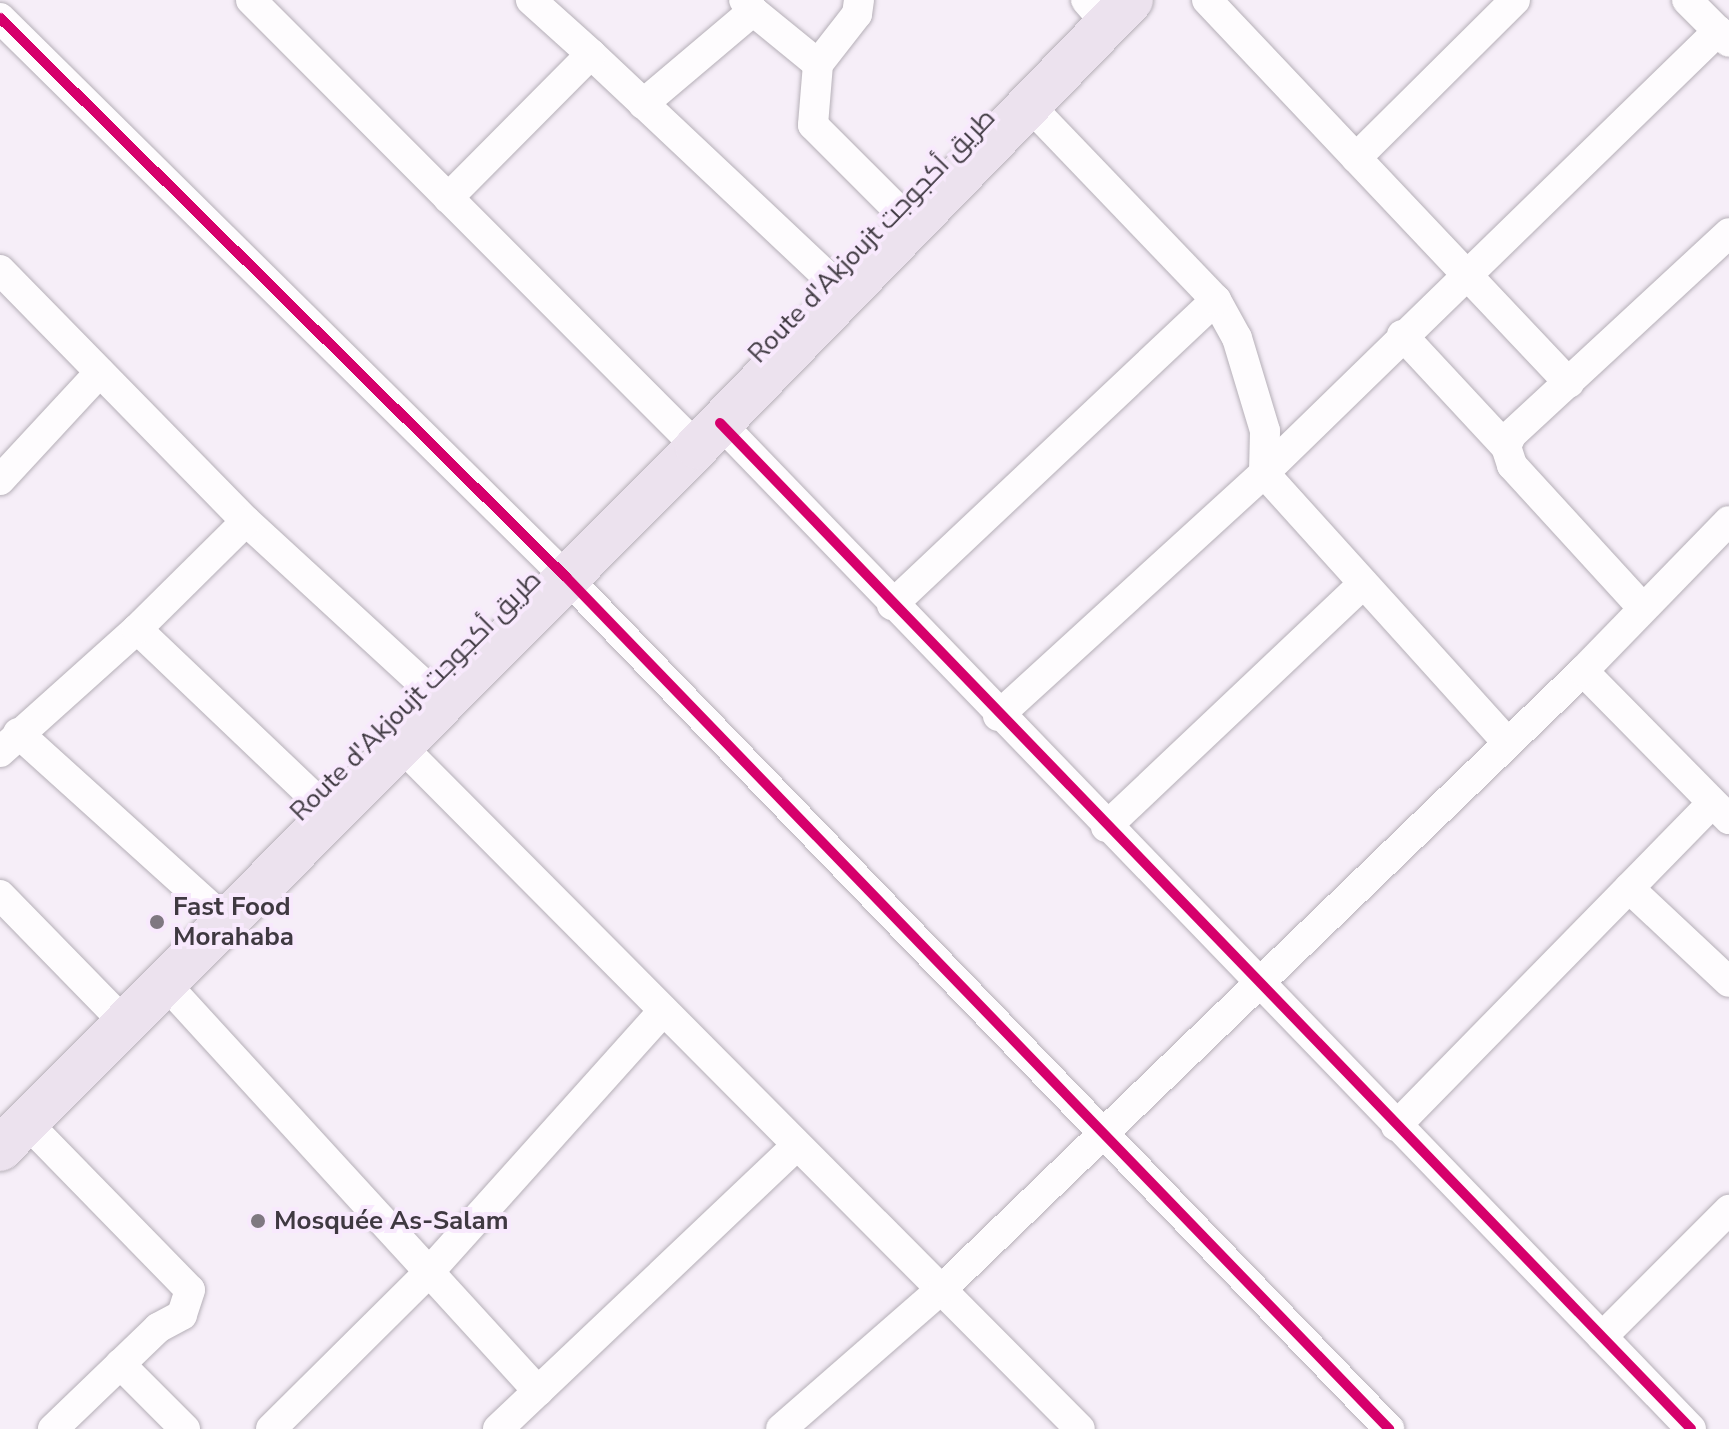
<!DOCTYPE html>
<html>
<head>
<meta charset="utf-8">
<style>
  body { margin:0 }
  #map { position:relative; width:1729px; height:1429px; overflow:hidden; background:#f6eef8; font-family:"Nunito Sans",Cairo,sans-serif }
  div>[style] { position:absolute }
  .roads { filter:drop-shadow(0 0 2px #b5afb7) drop-shadow(0 0 2px #b5afb7) }
  .minor>* { height:30px; margin:-15px; padding:0 15px; transform-origin:15px; border-radius:15px; background:#fefcfe }
  .trunk>* { height:44px; margin:-22px; padding:0 22px; transform-origin:22px; border-radius:22px; background:#ece2ee }
  .cycleway>* { height:10px; margin:-5px; padding:0 5px; transform-origin:5px; border-radius:5px; background:#d6006c }
  .dots>* { width:22px; height:22px; translate:-50% -50%; box-sizing:border-box; border:4px solid #f8e9fd; border-radius:50% }
  span { translate:-50% -50%; white-space:nowrap; text-align:center; line-height:1.15; -webkit-text-stroke:8px #f8e9fd; paint-order:stroke }
  .street-label { font-size:26px; color:#3f3941 }
  .poi-label { font-size:26px; color:#3f3941; font-weight:700 }
  .left { translate:0 -50%; text-align:left }
</style>
</head>
<body>
<div id="map">
  <div class="roads">
    <div class="minor">
      <div style="left:251px;top:0;width:631px;rotate:45.06deg"></div>
      <div style="left:859px;top:0;width:14px;rotate:98deg"></div>
      <div style="left:857px;top:14px;width:63px;rotate:128deg"></div>
      <div style="left:818px;top:64px;width:61px;rotate:94.7deg"></div>
      <div style="left:813px;top:125px;width:143px;rotate:45deg"></div>
      <div style="left:1086px;top:0;width:32px;rotate:49deg"></div>
      <div style="left:1207px;top:0;width:527px;rotate:46.61deg"></div>
      <div style="left:1687px;top:0;width:59px;rotate:45deg"></div>
      <div style="left:753px;top:11px;width:84px;rotate:39.2deg"></div>
      <div style="left:0;top:18px;width:796px;rotate:44.64deg"></div>
      <div style="left:566px;top:577px;width:1185px;rotate:45.99deg"></div>
      <div style="left:591px;top:54px;width:350px;rotate:43.3deg"></div>
      <div style="left:643px;top:104px;width:144px;rotate:-40.2deg"></div>
      <div style="left:753px;top:11px;width:14px;rotate:-129deg"></div>
      <div style="left:1356px;top:158px;width:224px;rotate:-44.8deg"></div>
      <div style="left:448px;top:198px;width:203px;rotate:-45.2deg"></div>
      <div style="left:591px;top:54px;width:81px;rotate:-138deg"></div>
      <div style="left:0;top:270px;width:351px;rotate:45.6deg"></div>
      <div style="left:246px;top:521px;width:265px;rotate:42.6deg"></div>
      <div style="left:1216px;top:300px;width:43px;rotate:61.1deg"></div>
      <div style="left:1237px;top:338px;width:97px;rotate:73.2deg"></div>
      <div style="left:1265px;top:431px;width:42px;rotate:91.4deg"></div>
      <div style="left:1264px;top:473px;width:363px;rotate:47.9deg"></div>
      <div style="left:1402px;top:335px;width:153px;rotate:47.1deg"></div>
      <div style="left:720px;top:423px;width:1398px;rotate:46.01deg"></div>
      <div style="left:0;top:480px;width:147px;rotate:-47.2deg"></div>
      <div style="left:892px;top:605px;width:445px;rotate:-43.3deg"></div>
      <div style="left:1216px;top:300px;width:269px;rotate:-133.8deg"></div>
      <div style="left:1641px;top:606px;width:191px;rotate:-132.5deg"></div>
      <div style="left:1512px;top:465px;width:19px;rotate:-108deg"></div>
      <div style="left:1506px;top:447px;width:13px;rotate:-67deg"></div>
      <div style="left:1511px;top:435px;width:297px;rotate:-42.8deg"></div>
      <div style="left:137px;top:629px;width:267px;rotate:43.6deg"></div>
      <div style="left:1583px;top:671px;width:208px;rotate:45.4deg"></div>
      <div style="left:998px;top:716px;width:360px;rotate:-42.4deg"></div>
      <div style="left:1264px;top:473px;width:634px;rotate:-44.23deg"></div>
      <div style="left:18px;top:733px;width:278px;rotate:42.1deg"></div>
      <div style="left:398px;top:743px;width:967px;rotate:45.17deg"></div>
      <div style="left:0;top:752px;width:184px;rotate:-41.9deg"></div>
      <div style="left:137px;top:629px;width:153px;rotate:-44.7deg"></div>
      <div style="left:1106px;top:827px;width:354px;rotate:-43.4deg"></div>
      <div style="left:1629px;top:888px;width:137px;rotate:43.2deg"></div>
      <div style="left:0;top:895px;width:176px;rotate:45.7deg"></div>
      <div style="left:163px;top:981px;width:556px;rotate:47.55deg"></div>
      <div style="left:27px;top:1123px;width:233px;rotate:45.7deg"></div>
      <div style="left:190px;top:1290px;width:26px;rotate:108deg"></div>
      <div style="left:182px;top:1315px;width:27px;rotate:152deg"></div>
      <div style="left:158px;top:1328px;width:146px;rotate:136.1deg"></div>
      <div style="left:1396px;top:1126px;width:452px;rotate:-45.6deg"></div>
      <div style="left:1602px;top:1337px;width:180px;rotate:-45deg"></div>
      <div style="left:120px;top:1364px;width:92px;rotate:45deg"></div>
      <div style="left:271px;top:1429px;width:223px;rotate:-44.8deg"></div>
      <div style="left:429px;top:1272px;width:351px;rotate:-48.1deg"></div>
      <div style="left:498px;top:1429px;width:411px;rotate:-43.5deg"></div>
      <div style="left:781px;top:1429px;width:216px;rotate:-41.1deg"></div>
      <div style="left:944px;top:1287px;width:888px;rotate:-43.95deg"></div>
      <div style="left:1583px;top:671px;width:209px;rotate:-45.8deg"></div>
    </div>
    <div class="trunk">
      <div style="left:0;top:1149px;width:989px;rotate:-45.2deg"></div>
      <div style="left:697px;top:447px;width:623px;rotate:-45.85deg"></div>
    </div>
  </div>
  <div class="cycleway">
    <div style="left:0;top:18px;width:796px;rotate:44.64deg"></div>
    <div style="left:566px;top:577px;width:1185px;rotate:45.99deg"></div>
    <div style="left:720px;top:423px;width:1398px;rotate:46.01deg"></div>
  </div>
  <div class="dots">
    <div style="left:157px;top:922px;background:#7f7881"></div>
    <div style="left:258px;top:1221px;background:#7f7881"></div>
  </div>
  <div class="street-label">
    <span style="left:872px;top:236px;rotate:-46deg">Route d'Akjoujt طريق أكجوجت</span>
    <span style="left:416px;top:696px;rotate:-45deg">Route d'Akjoujt طريق أكجوجت</span>
  </div>
  <div class="poi-label">
    <span class="left" style="left:173px;top:922px">Fast Food<br>Morahaba</span>
    <span class="left" style="left:274px;top:1221px">Mosquée As-Salam</span>
  </div>
</div>
</body>
</html>
